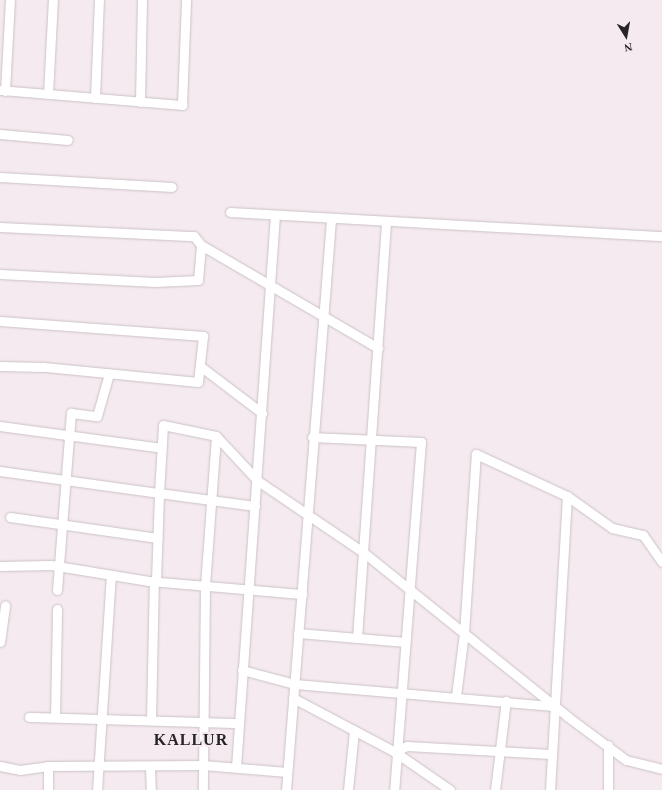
<!DOCTYPE html>
<html>
<head>
<meta charset="utf-8">
<style>
  body { margin:0 }
  #map { position:relative; width:662px; height:790px; overflow:hidden; background:#f4eaf0; font-family:"Times New Roman",serif }
  div>[style] { position:absolute }
  .roads { filter:drop-shadow(0 0 1px #cbc1c7) drop-shadow(0 0 1px #cbc1c7) }
  .minor>* { height:9px; margin:-4.5px; padding:0 4.5px; transform-origin:4.5px; border-radius:4.5px; background:#fff }
  span { translate:-50% -50%; white-space:nowrap; text-align:center; line-height:1.15; -webkit-text-stroke:4px #f4eaf0; paint-order:stroke }
  .district-label { font-size:16px; color:#282426; font-weight:700; letter-spacing:1px }
  .north { position:absolute; left:606px; top:16px; width:40px; height:40px; -webkit-text-stroke:3px #f4eaf0; paint-order:stroke; rotate:169deg; font-size:11px; font-weight:700; line-height:16px; text-align:center; color:#282426 }
  .north::after { content:''; display:block; margin:auto; width:14px; height:18px; background:#282426; clip-path:polygon(50% 0,100% 100%,50% 72%,0 100%) }
</style>
</head>
<body>
<div id="map">
  <div class="roads">
    <div class="minor">
      <div style="left:0;top:90px;width:183px;rotate:4.7deg"></div>
      <div style="left:182px;top:105px;width:105px;rotate:-87.8deg"></div>
      <div style="left:5px;top:91px;width:91px;rotate:-86.9deg"></div>
      <div style="left:48px;top:94px;width:94px;rotate:-87deg"></div>
      <div style="left:95px;top:98px;width:98px;rotate:-87.7deg"></div>
      <div style="left:140px;top:102px;width:102px;rotate:-88.9deg"></div>
      <div style="left:0;top:134px;width:68px;rotate:5deg"></div>
      <div style="left:0;top:177px;width:172px;rotate:3.3deg"></div>
      <div style="left:230px;top:212px;width:433px;rotate:3.2deg"></div>
      <div style="left:0;top:227px;width:194px;rotate:2.7deg"></div>
      <div style="left:194px;top:236px;width:11px;rotate:52deg"></div>
      <div style="left:201px;top:245px;width:205px;rotate:30.2deg"></div>
      <div style="left:0;top:274px;width:155px;rotate:3deg"></div>
      <div style="left:155px;top:282px;width:43px;rotate:-2.7deg"></div>
      <div style="left:198px;top:280px;width:35px;rotate:-85deg"></div>
      <div style="left:0;top:321px;width:204px;rotate:4.2deg"></div>
      <div style="left:203px;top:336px;width:46px;rotate:96.2deg"></div>
      <div style="left:198px;top:382px;width:155px;rotate:-174.4deg"></div>
      <div style="left:44px;top:367px;width:44px;rotate:-178.7deg"></div>
      <div style="left:200px;top:366px;width:78px;rotate:37.2deg"></div>
      <div style="left:0;top:426px;width:163px;rotate:7.7deg"></div>
      <div style="left:216px;top:436px;width:62px;rotate:47deg"></div>
      <div style="left:258px;top:481px;width:127px;rotate:34.1deg"></div>
      <div style="left:363px;top:552px;width:263px;rotate:38.8deg"></div>
      <div style="left:568px;top:717px;width:72px;rotate:36.6deg"></div>
      <div style="left:626px;top:760px;width:37px;rotate:14deg"></div>
      <div style="left:312px;top:437px;width:109px;rotate:2.6deg"></div>
      <div style="left:421px;top:442px;width:349px;rotate:94.4deg"></div>
      <div style="left:0;top:471px;width:161px;rotate:7.9deg"></div>
      <div style="left:159px;top:493px;width:68px;rotate:-86.6deg"></div>
      <div style="left:163px;top:425px;width:54px;rotate:11.7deg"></div>
      <div style="left:216px;top:436px;width:149px;rotate:94.2deg"></div>
      <div style="left:205px;top:585px;width:205px;rotate:90.6deg"></div>
      <div style="left:567px;top:496px;width:55px;rotate:35.4deg"></div>
      <div style="left:612px;top:528px;width:32px;rotate:13deg"></div>
      <div style="left:643px;top:535px;width:33px;rotate:55deg"></div>
      <div style="left:10px;top:517px;width:149px;rotate:8.1deg"></div>
      <div style="left:0;top:566px;width:51px;rotate:-1.1deg"></div>
      <div style="left:51px;top:565px;width:99px;rotate:9.3deg"></div>
      <div style="left:149px;top:581px;width:154px;rotate:4.9deg"></div>
      <div style="left:156px;top:581px;width:88px;rotate:-88deg"></div>
      <div style="left:159px;top:493px;width:97px;rotate:7.7deg"></div>
      <div style="left:57px;top:590px;width:178px;rotate:-85.5deg"></div>
      <div style="left:71px;top:413px;width:26px;rotate:7deg"></div>
      <div style="left:97px;top:416px;width:44px;rotate:-74.1deg"></div>
      <div style="left:298px;top:633px;width:108px;rotate:4.8deg"></div>
      <div style="left:357px;top:638px;width:417px;rotate:-86deg"></div>
      <div style="left:0;top:642px;width:37px;rotate:-82deg"></div>
      <div style="left:242px;top:670px;width:55px;rotate:14.8deg"></div>
      <div style="left:295px;top:684px;width:259px;rotate:4.9deg"></div>
      <div style="left:456px;top:696px;width:64px;rotate:-82.8deg"></div>
      <div style="left:464px;top:633px;width:179px;rotate:-86.2deg"></div>
      <div style="left:476px;top:454px;width:100px;rotate:24.8deg"></div>
      <div style="left:567px;top:496px;width:294px;rotate:93.3deg"></div>
      <div style="left:293px;top:698px;width:115px;rotate:27.9deg"></div>
      <div style="left:395px;top:752px;width:67px;rotate:34.6deg"></div>
      <div style="left:29px;top:717px;width:208px;rotate:1.7deg"></div>
      <div style="left:55px;top:717px;width:108px;rotate:-88.9deg"></div>
      <div style="left:151px;top:719px;width:138px;rotate:-88.8deg"></div>
      <div style="left:395px;top:752px;width:13px;rotate:-27deg"></div>
      <div style="left:407px;top:746px;width:144px;rotate:3.2deg"></div>
      <div style="left:0;top:766px;width:20px;rotate:11deg"></div>
      <div style="left:20px;top:770px;width:28px;rotate:-8deg"></div>
      <div style="left:48px;top:766px;width:155px;rotate:-0.4deg"></div>
      <div style="left:203px;top:765px;width:84px;rotate:4.8deg"></div>
      <div style="left:150px;top:766px;width:24px;rotate:88deg"></div>
      <div style="left:236px;top:767px;width:553px;rotate:-85.96deg"></div>
      <div style="left:48px;top:790px;width:24px;rotate:-90deg"></div>
      <div style="left:97px;top:790px;width:215px;rotate:-86.3deg"></div>
      <div style="left:286px;top:790px;width:573px;rotate:-85.49deg"></div>
      <div style="left:348px;top:790px;width:59px;rotate:-84.2deg"></div>
      <div style="left:495px;top:790px;width:90px;rotate:-83deg"></div>
      <div style="left:608px;top:790px;width:45px;rotate:-90deg"></div>
    </div>
  </div>
  <div class="district-label">
    <span style="left:191px;top:740px">KALLUR</span>
  </div>
  <div class="north">N</div>
</div>
</body>
</html>
